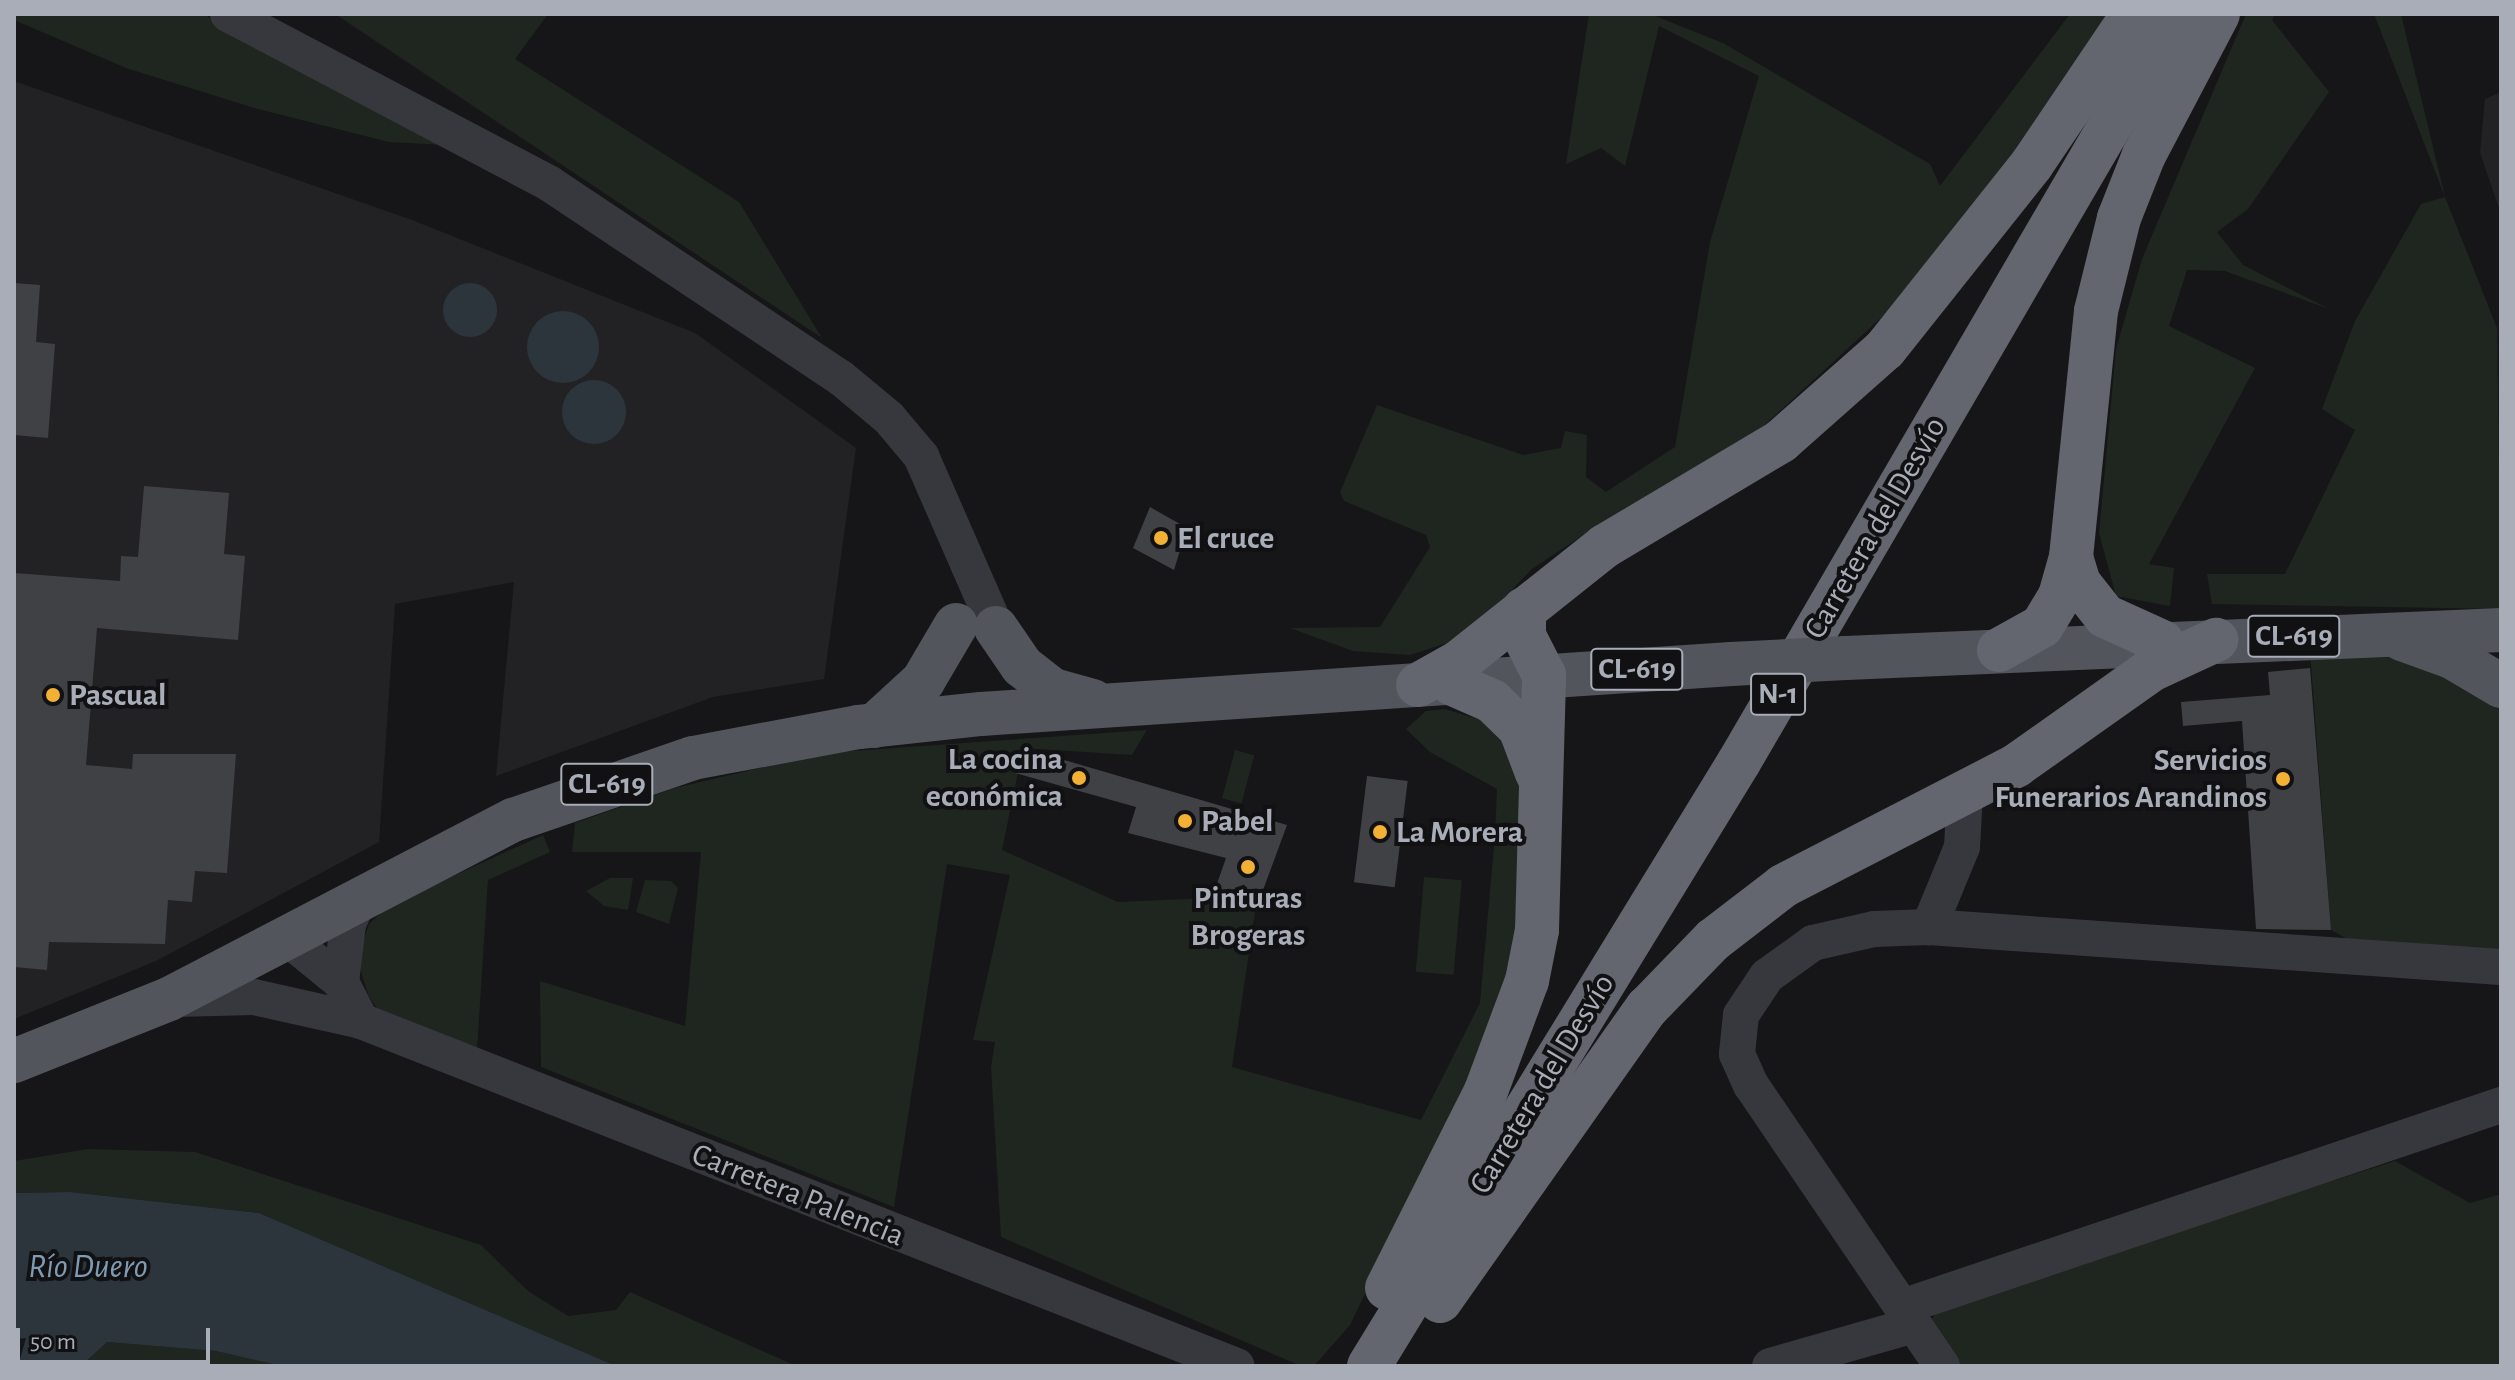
<!DOCTYPE html>
<html>
<head>
<meta charset="utf-8">
<style>
  body { margin:0 }
  #map { position:relative; width:2515px; height:1380px; overflow:hidden; background:#161618; font-family:"Alegreya Sans",sans-serif }
  div>[style] { position:absolute }
  .built>* { inset:0; background:#222225 }
  .green>* { inset:0; background:#1e261f; transform-origin:0 0 }
  .water>* { inset:0; background:#2c353c }
  .round { border-radius:50% }
  .building>* { inset:0; background:#404145; transform-origin:0 0 }
  .minor>* { height:36px; margin:-18px; padding:0 18px; transform-origin:18px; border-radius:18px; background:#37383d }
  .major>* { height:44px; margin:-22px; padding:0 22px; transform-origin:22px; border-radius:22px; background:#53555c }
  .highway>* { height:44px; margin:-22px; padding:0 22px; transform-origin:22px; border-radius:22px; background:#63666e }
  .major-bridge>* { height:44px; margin:-22px; padding:0 22px; transform-origin:22px; border-radius:22px; background:#53555c }
  .dots>* { width:22px; height:22px; translate:-50% -50%; box-sizing:border-box; border:4px solid #111113; border-radius:50% }
  span { translate:-50% -50%; white-space:nowrap; text-align:center; line-height:1.15; -webkit-text-stroke:8px #111113; paint-order:stroke }
  .shield-label span { padding:2px 6px; background:#111113; border:2px solid; border-radius:6px; -webkit-text-stroke-width:0 }
  .shield-label { font-size:30px; color:#a8adb8; font-weight:700 }
  .street-label { font-size:32px; color:#a8adb8 }
  .poi-label { font-size:32px; color:#a8adb8; font-weight:700 }
  .left { translate:0 -50%; text-align:left }
  .right { translate:-100% -50%; text-align:right }
  .water-label { font-size:34px; color:#7f9bb3; font-style:italic }
  .frame { position:absolute; inset:0; border:16px solid #a8adb8; pointer-events:none }
  .scale { position:absolute; left:16px; top:1328px; width:194px; height:36px; box-sizing:border-box; border:4px solid #a8adb8; border-top:0; padding-left:10px; font-size:24px; line-height:28px; white-space:nowrap; color:#a8adb8; -webkit-text-stroke:6px #111113; paint-order:stroke }
</style>
</head>
<body>
<div id="map">
  <div class="built">
    <div style="clip-path:polygon(14px 81px,412px 220px,695px 333px,856px 448px,824px 679px,713px 697px,496px 776px,514px 582px,395px 604px,379px 842px,156px 961px,14px 1019px)"></div>
    <div style="clip-path:polygon(2501px 92px,2501px 214px,2480px 153px,2485px 99px)"></div>
  </div>
  <div class="green">
    <div style="clip-path:polygon(14px 14px,204px 14px,245px 43px,445px 145px,389px 142px,258px 109px,126px 68px,14px 20px)"></div>
    <div style="clip-path:polygon(335px 14px,548px 14px,515px 59px,739px 202px,822px 338px)"></div>
    <div style="clip-path:polygon(1589px 14px,1650px 14px,1723px 43px,1930px 164px,1940px 186px,2070px 14px,2114px 14px,2001px 181px,1907px 294px,1731px 456px,1598px 525px,1532px 569px,1468px 636px,1410px 655px,1353px 651px,1290px 628px,1380px 627px,1430px 547px,1426px 535px,1344px 501px,1340px 492px,1377px 405px,1523px 455px,1561px 448px,1565px 431px,1587px 435px,1586px 477px,1606px 492px,1675px 447px,1710px 242px,1759px 76px,1659px 26px,1625px 166px,1601px 148px,1566px 164px)"></div>
    <div style="clip-path:polygon(2246px 14px,2275px 14px,2272px 20px,2329px 92px,2248px 209px,2217px 232px,2243px 265px,2329px 309px,2225px 271px,2187px 270px,2169px 326px,2255px 368px,2149px 564px,2174px 568px,2170px 606px,2116px 596px,2099px 533px,2116px 349px,2142px 259px)"></div>
    <div style="clip-path:polygon(2374px 14px,2401px 14px,2445px 197px,2497px 328px,2501px 609px,2212px 604px,2207px 574px,2285px 574px,2355px 430px,2322px 409px,2355px 321px,2421px 204px,2445px 197px)"></div>
    <div style="clip-path:polygon(2310px 651px,2395px 657px,2470px 686px,2501px 708px,2501px 951px,2349px 940px,2331px 930px)"></div>
    <div style="clip-path:polygon(1445px 709px,1491px 723px,1512px 744px,1521px 791px,1521px 930px,1509px 994px,1350px 1325px,1314px 1366px,1301px 1366px,1001px 1237px,991px 1067px,995px 1042px,973px 1040px,1010px 875px,947px 864px,894px 1207px,541px 1067px,540px 981px,685px 1026px,701px 852px,572px 852px,575px 823px,675px 788px,823px 753px,1147px 730px,1132px 755px,1023px 748px,1002px 850px,1118px 902px,1212px 898px,1255px 912px,1232px 1067px,1421px 1120px,1480px 1003px,1495px 836px,1497px 789px,1430px 752px,1406px 729px,1426px 711px)"></div>
    <div style="left:1235px;top:750px;width:20px;height:50px;rotate:15deg"></div>
    <div style="clip-path:polygon(543px 835px,550px 852px,488px 880px,477px 1050px,380px 1012px,369px 997px,357px 959px,369px 924px,390px 905px)"></div>
    <div style="left:1424px;top:877px;width:38px;height:95px;rotate:5deg"></div>
    <div style="clip-path:polygon(610px 878px,633px 878px,628px 910px,604px 906px,586px 891px)"></div>
    <div style="clip-path:polygon(645px 880px,671px 881px,678px 888px,669px 924px,636px 912px)"></div>
    <div style="clip-path:polygon(88px 1149px,195px 1152px,481px 1245px,528px 1291px,568px 1316px,616px 1310px,630px 1292px,796px 1366px,616px 1366px,259px 1213px,70px 1192px,14px 1193px,14px 1161px)"></div>
    <div style="clip-path:polygon(2395px 1161px,2470px 1203px,2501px 1194px,2501px 1366px,1961px 1366px,1930px 1321px,1940px 1307px)"></div>
    <div style="clip-path:polygon(107px 1342px,216px 1351px,281px 1366px,81px 1366px)"></div>
  </div>
  <div class="water">
    <div class="round" style="left:443px;top:283px;width:54px;height:54px"></div>
    <div class="round" style="left:527px;top:311px;width:72px;height:72px"></div>
    <div class="round" style="left:562px;top:380px;width:64px;height:64px"></div>
    <div style="clip-path:polygon(70px 1192px,259px 1213px,616px 1366px,281px 1366px,216px 1351px,107px 1342px,81px 1366px,18px 1366px,26px 1338px,14px 1339px,14px 1193px)"></div>
  </div>
  <div class="building">
    <div style="clip-path:polygon(14px 283px,40px 285px,36px 342px,55px 344px,48px 438px,14px 435px)"></div>
    <div style="clip-path:polygon(144px 486px,229px 493px,224px 554px,245px 556px,238px 640px,97px 628px,86px 765px,132px 769px,133px 754px,236px 754px,227px 873px,195px 871px,192px 902px,168px 900px,165px 944px,49px 942px,47px 970px,14px 967px,14px 573px,120px 581px,121px 556px,138px 557px)"></div>
    <div style="clip-path:polygon(1150px 507px,1187px 528px,1174px 570px,1133px 548px)"></div>
    <div style="clip-path:polygon(2310px 668px,2331px 930px,2256px 929px,2242px 721px,2183px 726px,2181px 702px,2270px 695px,2268px 672px)"></div>
    <div style="clip-path:polygon(1023px 748px,1287px 825px,1255px 912px,1212px 898px,1226px 858px,1128px 833px,1136px 807px,1015px 773px)"></div>
    <div style="left:1367px;top:776px;width:41px;height:107px;rotate:7deg"></div>
  </div>
  <div class="minor">
    <div style="left:228px;top:14px;width:364px;rotate:27.8deg"></div>
    <div style="left:550px;top:184px;width:350px;rotate:33.7deg"></div>
    <div style="left:841px;top:378px;width:62px;rotate:39.8deg"></div>
    <div style="left:889px;top:418px;width:50px;rotate:49.9deg"></div>
    <div style="left:921px;top:456px;width:188px;rotate:66.4deg"></div>
    <div style="left:1965px;top:792px;width:55px;rotate:93.1deg"></div>
    <div style="left:1962px;top:847px;width:87px;rotate:112.4deg"></div>
    <div style="left:1929px;top:927px;width:573px;rotate:4deg"></div>
    <div style="left:1929px;top:927px;width:55px;rotate:177.9deg"></div>
    <div style="left:1874px;top:929px;width:63px;rotate:167.1deg"></div>
    <div style="left:1813px;top:943px;width:57px;rotate:144.3deg"></div>
    <div style="left:1767px;top:976px;width:47px;rotate:123.7deg"></div>
    <div style="left:1741px;top:1015px;width:39px;rotate:96deg"></div>
    <div style="left:1737px;top:1054px;width:34px;rotate:66deg"></div>
    <div style="left:1751px;top:1085px;width:340px;rotate:55.8deg"></div>
    <div style="left:287px;top:938px;width:70px;rotate:39.2deg"></div>
    <div style="left:341px;top:982px;width:44px;rotate:62.9deg"></div>
    <div style="left:341px;top:982px;width:58px;rotate:-83.1deg"></div>
    <div style="left:348px;top:924px;width:27px;rotate:-66deg"></div>
    <div style="left:175px;top:999px;width:79px;rotate:-1.5deg"></div>
    <div style="left:254px;top:997px;width:110px;rotate:12.6deg"></div>
    <div style="left:361px;top:1021px;width:941px;rotate:21.5deg"></div>
    <div style="left:1902px;top:1307px;width:632px;rotate:-18.64deg"></div>
    <div style="left:1770px;top:1366px;width:150px;rotate:-15.9deg"></div>
  </div>
  <div class="major">
    <div style="left:996px;top:628px;width:46px;rotate:55.6deg"></div>
    <div style="left:1022px;top:666px;width:39px;rotate:38deg"></div>
    <div style="left:1053px;top:690px;width:41px;rotate:15.4deg"></div>
    <div style="left:2402px;top:639px;width:53px;rotate:19.8deg"></div>
    <div style="left:2452px;top:657px;width:57px;rotate:30.6deg"></div>
    <div style="left:1846px;top:658px;width:656px;rotate:-2.45deg"></div>
    <div style="left:874px;top:726px;width:67px;rotate:-42.6deg"></div>
    <div style="left:923px;top:681px;width:65px;rotate:-59.5deg"></div>
    <div style="left:14px;top:1061px;width:167px;rotate:-21.8deg"></div>
    <div style="left:169px;top:999px;width:388px;rotate:-27.5deg"></div>
    <div style="left:513px;top:820px;width:190px;rotate:-19deg"></div>
    <div style="left:693px;top:758px;width:169px;rotate:-10.6deg"></div>
    <div style="left:859px;top:727px;width:123px;rotate:-6.1deg"></div>
    <div style="left:981px;top:714px;width:752px;rotate:-3.81deg"></div>
  </div>
  <div class="highway">
    <div style="left:2071px;top:557px;width:27px;rotate:73deg"></div>
    <div style="left:2079px;top:583px;width:42px;rotate:51.8deg"></div>
    <div style="left:2105px;top:616px;width:63px;rotate:24.5deg"></div>
    <div style="left:1999px;top:650px;width:49px;rotate:-29.2deg"></div>
    <div style="left:2042px;top:626px;width:35px;rotate:-59deg"></div>
    <div style="left:2060px;top:596px;width:41px;rotate:-74.2deg"></div>
    <div style="left:2071px;top:557px;width:247px;rotate:-84.2deg"></div>
    <div style="left:2096px;top:311px;width:96px;rotate:-76.1deg"></div>
    <div style="left:2119px;top:218px;width:68px;rotate:-68.4deg"></div>
    <div style="left:2144px;top:155px;width:159px;rotate:-62.3deg"></div>
    <div style="left:1451px;top:683px;width:45px;rotate:23.7deg"></div>
    <div style="left:1492px;top:701px;width:39px;rotate:44deg"></div>
    <div style="left:1520px;top:728px;width:48px;rotate:69.3deg"></div>
    <div style="left:1418px;top:685px;width:47px;rotate:-29.3deg"></div>
    <div style="left:1459px;top:662px;width:186px;rotate:-38.5deg"></div>
    <div style="left:1605px;top:546px;width:205px;rotate:-30.8deg"></div>
    <div style="left:1781px;top:441px;width:139px;rotate:-41.5deg"></div>
    <div style="left:1885px;top:349px;width:236px;rotate:-51.5deg"></div>
    <div style="left:2032px;top:164px;width:181px;rotate:-56deg"></div>
    <div style="left:1387px;top:1288px;width:220px;rotate:-63.3deg"></div>
    <div style="left:1486px;top:1091px;width:117px;rotate:-69.6deg"></div>
    <div style="left:1527px;top:981px;width:52px;rotate:-78.9deg"></div>
    <div style="left:1537px;top:930px;width:255px;rotate:-88.4deg"></div>
    <div style="left:1544px;top:675px;width:44px;rotate:-117.1deg"></div>
    <div style="left:1524px;top:636px;width:27px;rotate:-90deg"></div>
    <div style="left:1440px;top:1301px;width:359px;rotate:-54.8deg"></div>
    <div style="left:1647px;top:1008px;width:95px;rotate:-45.9deg"></div>
    <div style="left:1713px;top:940px;width:88px;rotate:-37.6deg"></div>
    <div style="left:1783px;top:886px;width:263px;rotate:-27.3deg"></div>
    <div style="left:2017px;top:765px;width:164px;rotate:-35.3deg"></div>
    <div style="left:2151px;top:670px;width:72px;rotate:-24.8deg"></div>
    <div style="left:1369px;top:1366px;width:708px;rotate:-58.51deg"></div>
    <div style="left:1739px;top:762px;width:866px;rotate:-59.76deg"></div>
  </div>
  <div class="major-bridge">
    <div style="left:1731px;top:664px;width:115px;rotate:-3deg"></div>
  </div>
  <div class="dots">
    <div style="left:1161px;top:538px;background:#f2b134"></div>
    <div style="left:53px;top:695px;background:#f2b134"></div>
    <div style="left:1079px;top:778px;background:#f2b134"></div>
    <div style="left:2283px;top:779px;background:#f2b134"></div>
    <div style="left:1185px;top:821px;background:#f2b134"></div>
    <div style="left:1380px;top:832px;background:#f2b134"></div>
    <div style="left:1248px;top:867px;background:#f2b134"></div>
  </div>
  <div class="shield-label">
    <span style="left:2294px;top:636px">CL-619</span>
    <span style="left:1637px;top:669px">CL-619</span>
    <span style="left:1778px;top:694px">N-1</span>
    <span style="left:607px;top:784px">CL-619</span>
  </div>
  <div class="street-label">
    <span style="left:1875px;top:528px;rotate:-60deg">Carretera del Desvío</span>
    <span style="left:1542px;top:1084px;rotate:-59deg">Carretera del Desvío</span>
    <span style="left:798px;top:1195px;rotate:22deg">Carretera Palencia</span>
  </div>
  <div class="poi-label">
    <span class="left" style="left:1177px;top:538px">El cruce</span>
    <span class="left" style="left:69px;top:695px">Pascual</span>
    <span class="right" style="left:1063px;top:778px">La cocina<br>económica</span>
    <span class="right" style="left:2267px;top:779px">Servicios<br>Funerarios Arandinos</span>
    <span class="left" style="left:1201px;top:821px">Pabel</span>
    <span class="left" style="left:1396px;top:832px">La Morera</span>
    <span style="left:1248px;top:917px">Pinturas<br>Brogeras</span>
  </div>
  <div class="water-label">
    <span style="left:88px;top:1268px">Río Duero</span>
  </div>
  <div class="frame"></div>
  <div class="scale">50 m</div>
</div>
</body>
</html>
